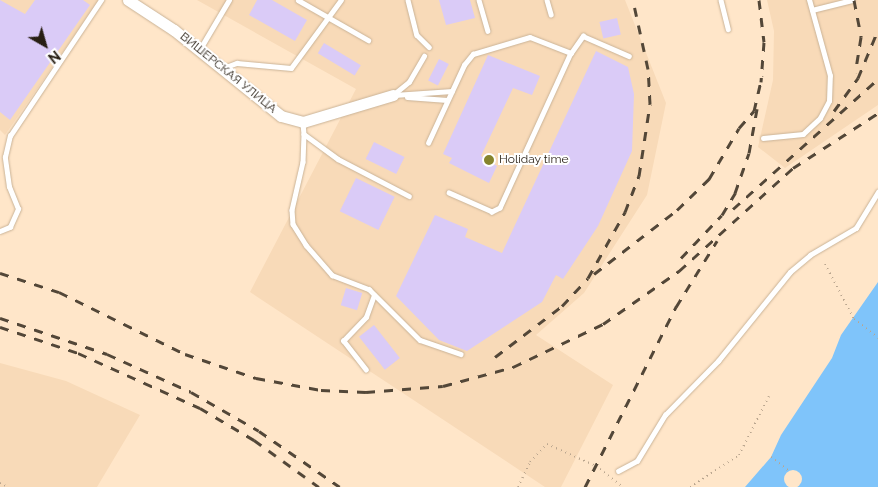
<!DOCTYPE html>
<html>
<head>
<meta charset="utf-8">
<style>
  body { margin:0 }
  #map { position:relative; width:878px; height:487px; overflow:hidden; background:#ffe6c9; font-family:Raleway,sans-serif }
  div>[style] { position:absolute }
  .built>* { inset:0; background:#f8dab8 }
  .water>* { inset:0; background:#7fc4fa }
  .pier>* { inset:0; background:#ffe6c9 }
  .round { border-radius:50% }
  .building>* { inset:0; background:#dacbf7; transform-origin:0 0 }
  .path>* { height:2px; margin-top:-1px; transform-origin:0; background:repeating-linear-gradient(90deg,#b9a58e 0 1px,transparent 0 5px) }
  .roads { filter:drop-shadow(0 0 1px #cab397) drop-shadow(0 0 1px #cab397) }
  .service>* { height:4.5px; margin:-2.25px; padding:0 2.25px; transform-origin:2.25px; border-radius:2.25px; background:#fff }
  .tertiary>* { height:11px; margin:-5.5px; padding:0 5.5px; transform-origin:5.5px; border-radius:5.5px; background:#fff }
  .rail>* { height:3px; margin-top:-1.5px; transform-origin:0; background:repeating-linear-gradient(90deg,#534738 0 9px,transparent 0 18px) }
  .dots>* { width:14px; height:14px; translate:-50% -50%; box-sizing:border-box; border:2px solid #fff; border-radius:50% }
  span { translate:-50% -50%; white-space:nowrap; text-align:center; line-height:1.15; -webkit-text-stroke:4px #fff; paint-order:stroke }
  .street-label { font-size:12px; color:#281f14 }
  .poi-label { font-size:12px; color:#281f14 }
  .left { translate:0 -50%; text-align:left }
  .north { position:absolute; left:20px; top:20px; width:50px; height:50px; -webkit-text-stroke:4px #fff; paint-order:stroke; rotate:142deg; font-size:14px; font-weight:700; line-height:20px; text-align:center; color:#281f14 }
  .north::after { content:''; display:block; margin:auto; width:18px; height:22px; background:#281f14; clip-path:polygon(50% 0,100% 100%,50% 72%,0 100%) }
</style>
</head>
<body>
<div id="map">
  <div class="built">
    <div style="clip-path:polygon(0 0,99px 0,5px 135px,0 130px)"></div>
    <div style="clip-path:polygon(197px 0,625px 0,666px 103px,647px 195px,584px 293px,536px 335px,613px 385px,561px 487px,545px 487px,250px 292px,356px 89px)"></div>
    <div style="clip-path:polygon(767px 0,878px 0,878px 105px,785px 168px,758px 147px,773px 80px,774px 31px)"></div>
    <div style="clip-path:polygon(0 363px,66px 381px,140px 415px,97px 487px,0 487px)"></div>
  </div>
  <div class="water">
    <div style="clip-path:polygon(878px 282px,878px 487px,745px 487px,771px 457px,781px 435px,832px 358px,841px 335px)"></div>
  </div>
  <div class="pier">
    <div class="round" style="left:784px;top:470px;width:18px;height:18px"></div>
  </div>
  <div class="building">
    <div style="clip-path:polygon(0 0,25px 14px,35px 0,83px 0,90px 5px,10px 120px,0 112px)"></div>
    <div style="clip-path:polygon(257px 0,272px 0,307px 20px,295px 41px,249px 15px)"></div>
    <div style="clip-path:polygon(439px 0,470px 0,475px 18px,446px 25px)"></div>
    <div style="left:617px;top:18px;width:17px;height:18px;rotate:77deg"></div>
    <div style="left:324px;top:43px;width:43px;height:12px;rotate:31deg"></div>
    <div style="clip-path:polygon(596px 51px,628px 67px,634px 94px,632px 151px,598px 226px,563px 279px,556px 275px,542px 302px,467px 351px,439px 340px,396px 296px,435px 215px,468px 229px,465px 237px,502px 253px)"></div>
    <div style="clip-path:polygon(488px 55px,540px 76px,532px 95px,513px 88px,481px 156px,497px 166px,489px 183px,449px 163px,452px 158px,443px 154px)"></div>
    <div style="left:439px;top:59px;width:11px;height:24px;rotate:27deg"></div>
    <div style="left:374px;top:142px;width:34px;height:19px;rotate:26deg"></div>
    <div style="left:356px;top:178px;width:43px;height:37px;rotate:26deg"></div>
    <div style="left:346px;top:288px;width:17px;height:18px;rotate:17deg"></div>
    <div style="left:374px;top:325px;width:42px;height:19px;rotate:52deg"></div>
  </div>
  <div class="path">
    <div style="left:825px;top:264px;width:62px;rotate:62.2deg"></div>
    <div style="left:854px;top:319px;width:31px;rotate:38deg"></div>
    <div style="left:771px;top:457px;width:23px;rotate:38deg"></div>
    <div style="left:0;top:483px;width:9px;rotate:27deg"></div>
    <div style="left:518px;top:487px;width:28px;rotate:-64deg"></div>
    <div style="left:530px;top:462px;width:25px;rotate:-47deg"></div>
    <div style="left:547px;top:444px;width:54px;rotate:24.2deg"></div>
    <div style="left:596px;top:466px;width:34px;rotate:38deg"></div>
    <div style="left:690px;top:487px;width:59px;rotate:-33.1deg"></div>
    <div style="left:739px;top:455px;width:66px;rotate:-63deg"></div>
  </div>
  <div class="roads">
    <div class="service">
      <div style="left:298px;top:0;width:81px;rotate:29.7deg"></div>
      <div style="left:408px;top:0;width:36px;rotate:76deg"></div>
      <div style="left:417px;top:35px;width:17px;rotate:45deg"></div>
      <div style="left:479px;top:0;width:32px;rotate:74deg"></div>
      <div style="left:547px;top:0;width:15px;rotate:74deg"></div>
      <div style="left:721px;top:0;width:30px;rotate:76deg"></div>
      <div style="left:812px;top:10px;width:41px;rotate:-14deg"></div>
      <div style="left:200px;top:49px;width:57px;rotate:-59.4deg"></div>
      <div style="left:571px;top:53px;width:21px;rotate:-55deg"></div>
      <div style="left:583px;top:36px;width:50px;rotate:23.5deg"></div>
      <div style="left:223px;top:68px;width:15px;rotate:-20deg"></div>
      <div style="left:237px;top:63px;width:54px;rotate:5.3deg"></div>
      <div style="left:291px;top:68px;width:84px;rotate:-53.7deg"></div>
      <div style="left:394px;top:94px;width:19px;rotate:-39deg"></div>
      <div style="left:409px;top:82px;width:30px;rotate:-60deg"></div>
      <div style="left:394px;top:95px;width:58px;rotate:-3.9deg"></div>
      <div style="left:407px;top:97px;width:40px;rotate:4.3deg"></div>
      <div style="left:303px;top:123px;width:11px;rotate:85deg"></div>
      <div style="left:304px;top:134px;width:42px;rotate:36.3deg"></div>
      <div style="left:338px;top:159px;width:80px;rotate:27.5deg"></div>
      <div style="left:304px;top:134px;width:28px;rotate:92deg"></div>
      <div style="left:303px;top:162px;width:49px;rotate:102.9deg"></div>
      <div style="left:292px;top:210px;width:14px;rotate:86deg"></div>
      <div style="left:293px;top:224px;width:25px;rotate:58deg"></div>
      <div style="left:306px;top:245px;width:40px;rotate:49deg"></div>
      <div style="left:332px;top:275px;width:40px;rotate:21deg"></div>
      <div style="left:369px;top:289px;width:72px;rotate:45deg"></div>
      <div style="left:420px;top:340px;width:43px;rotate:18.9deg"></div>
      <div style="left:763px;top:138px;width:40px;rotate:-5.7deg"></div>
      <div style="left:803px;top:134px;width:23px;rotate:-43deg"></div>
      <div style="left:820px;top:118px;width:19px;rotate:-62deg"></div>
      <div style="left:829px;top:101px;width:25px;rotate:-88deg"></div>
      <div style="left:830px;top:76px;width:79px;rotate:-105.4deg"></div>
      <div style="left:428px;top:143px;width:86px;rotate:-65.2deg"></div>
      <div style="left:464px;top:65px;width:14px;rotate:-51deg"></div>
      <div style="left:473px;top:54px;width:59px;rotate:-16.6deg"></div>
      <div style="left:530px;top:37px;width:44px;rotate:21.3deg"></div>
      <div style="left:571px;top:53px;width:170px;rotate:114.6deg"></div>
      <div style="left:500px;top:208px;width:9px;rotate:153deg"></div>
      <div style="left:492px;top:212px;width:47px;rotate:-156.2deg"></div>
      <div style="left:0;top:231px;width:11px;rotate:-22deg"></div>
      <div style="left:10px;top:227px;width:20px;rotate:-66deg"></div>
      <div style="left:18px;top:209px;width:24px;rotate:-112deg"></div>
      <div style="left:9px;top:187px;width:30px;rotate:-98deg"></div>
      <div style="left:5px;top:157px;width:22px;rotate:-77deg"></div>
      <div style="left:10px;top:136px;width:164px;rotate:-56.2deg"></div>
      <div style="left:366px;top:370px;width:37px;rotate:-128deg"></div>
      <div style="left:343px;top:341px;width:33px;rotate:-46deg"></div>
      <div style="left:366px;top:317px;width:23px;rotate:-70deg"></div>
      <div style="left:618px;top:471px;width:21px;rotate:-28deg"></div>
      <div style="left:637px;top:461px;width:54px;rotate:-58.7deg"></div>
      <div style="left:665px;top:415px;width:76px;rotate:-45.5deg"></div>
      <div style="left:718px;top:361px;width:114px;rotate:-51deg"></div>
      <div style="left:790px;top:272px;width:26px;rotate:-40deg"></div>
      <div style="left:810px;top:255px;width:53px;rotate:-30.4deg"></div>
      <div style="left:856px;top:228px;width:42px;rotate:-58.6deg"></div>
    </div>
    <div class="tertiary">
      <div style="left:128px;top:0;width:55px;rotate:33.1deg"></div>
      <div style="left:174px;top:30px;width:137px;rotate:38.8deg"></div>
      <div style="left:281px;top:116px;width:23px;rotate:15deg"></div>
      <div style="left:303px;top:122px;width:94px;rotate:-16.7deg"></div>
    </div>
  </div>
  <div class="rail">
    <div style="left:759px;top:0;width:42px;rotate:83.2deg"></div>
    <div style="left:764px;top:42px;width:40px;rotate:94.3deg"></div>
    <div style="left:854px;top:0;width:38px;rotate:79deg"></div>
    <div style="left:861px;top:37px;width:36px;rotate:99deg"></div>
    <div style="left:834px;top:111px;width:41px;rotate:-54deg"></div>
    <div style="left:858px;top:78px;width:52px;rotate:-67.4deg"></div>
    <div style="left:733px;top:209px;width:195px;rotate:-41.9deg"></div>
    <div style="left:681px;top:258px;width:59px;rotate:-46.4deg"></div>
    <div style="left:722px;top:215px;width:26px;rotate:-59deg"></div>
    <div style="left:735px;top:193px;width:42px;rotate:-70.7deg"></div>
    <div style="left:749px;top:153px;width:45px;rotate:-79.7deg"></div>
    <div style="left:0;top:273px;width:62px;rotate:17.9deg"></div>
    <div style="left:59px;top:292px;width:140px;rotate:26.2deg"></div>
    <div style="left:185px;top:354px;width:75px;rotate:18.7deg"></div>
    <div style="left:256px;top:378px;width:66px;rotate:10.5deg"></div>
    <div style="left:321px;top:390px;width:45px;rotate:2.5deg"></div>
    <div style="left:366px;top:392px;width:77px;rotate:-4.5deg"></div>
    <div style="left:443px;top:386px;width:73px;rotate:-15.2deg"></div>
    <div style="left:513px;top:367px;width:100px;rotate:-25.5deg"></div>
    <div style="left:603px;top:324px;width:93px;rotate:-34.9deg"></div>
    <div style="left:679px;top:271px;width:154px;rotate:-42.1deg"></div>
    <div style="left:793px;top:168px;width:101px;rotate:-32.9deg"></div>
    <div style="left:594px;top:274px;width:105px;rotate:-37.6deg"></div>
    <div style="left:677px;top:210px;width:45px;rotate:-44.1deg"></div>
    <div style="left:709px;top:179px;width:59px;rotate:-59.5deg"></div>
    <div style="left:739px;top:128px;width:23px;rotate:-49deg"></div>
    <div style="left:754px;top:111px;width:36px;rotate:-77deg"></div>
    <div style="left:0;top:318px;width:113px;rotate:18.6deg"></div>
    <div style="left:107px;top:354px;width:92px;rotate:24.3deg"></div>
    <div style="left:191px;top:392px;width:78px;rotate:29.8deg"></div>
    <div style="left:259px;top:431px;width:98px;rotate:34.7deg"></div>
    <div style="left:0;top:327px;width:82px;rotate:18.4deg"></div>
    <div style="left:78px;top:353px;width:134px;rotate:24.3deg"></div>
    <div style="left:200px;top:408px;width:63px;rotate:30.7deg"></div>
    <div style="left:254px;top:440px;width:80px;rotate:35.9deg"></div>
    <div style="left:495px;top:357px;width:84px;rotate:-37.3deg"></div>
    <div style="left:562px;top:306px;width:38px;rotate:-47deg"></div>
    <div style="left:588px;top:278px;width:76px;rotate:-60.7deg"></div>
    <div style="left:625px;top:212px;width:39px;rotate:-69deg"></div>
    <div style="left:639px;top:176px;width:73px;rotate:-81.3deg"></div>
    <div style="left:650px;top:104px;width:35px;rotate:-93deg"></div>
    <div style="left:648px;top:69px;width:71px;rotate:-102.3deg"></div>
    <div style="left:585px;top:487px;width:202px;rotate:-63.2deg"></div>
    <div style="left:676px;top:307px;width:78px;rotate:-58.2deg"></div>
  </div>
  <div class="dots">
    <div style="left:489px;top:160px;background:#86842d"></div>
  </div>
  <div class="street-label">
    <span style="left:228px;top:73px;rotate:39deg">ВИШЕРСКАЯ УЛИЦА</span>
  </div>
  <div class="poi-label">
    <span class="left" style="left:499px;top:160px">Holiday time</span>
  </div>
  <div class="north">N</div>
</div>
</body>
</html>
